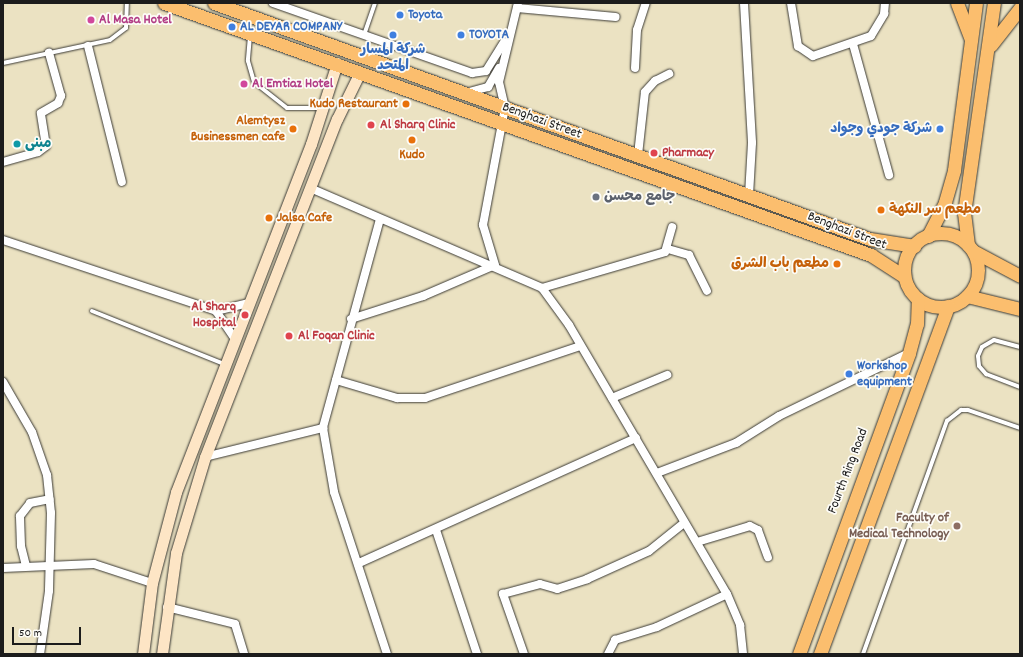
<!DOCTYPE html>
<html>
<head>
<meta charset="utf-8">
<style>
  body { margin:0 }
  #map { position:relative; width:1023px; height:657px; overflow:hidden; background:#ebe2c2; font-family:Dekko,"Playpen Sans Arabic",sans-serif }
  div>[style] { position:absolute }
  .roads { filter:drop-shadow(0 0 1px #3b3a35) drop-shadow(0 0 1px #3b3a35) }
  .lane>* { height:4px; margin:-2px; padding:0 2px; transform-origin:2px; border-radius:2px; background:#fff }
  .street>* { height:8px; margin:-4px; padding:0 4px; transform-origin:4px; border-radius:4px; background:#fff }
  .secondary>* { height:11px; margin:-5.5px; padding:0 5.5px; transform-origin:5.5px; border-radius:5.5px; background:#fde5c5 }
  .primary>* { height:13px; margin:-6.5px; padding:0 6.5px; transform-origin:6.5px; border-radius:6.5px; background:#fbbe6e }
  .primary>.ring { margin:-6.5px; padding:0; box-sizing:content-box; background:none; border:13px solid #fbbe6e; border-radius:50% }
  .dots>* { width:11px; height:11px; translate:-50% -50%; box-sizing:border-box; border:2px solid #fdfcf7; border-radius:50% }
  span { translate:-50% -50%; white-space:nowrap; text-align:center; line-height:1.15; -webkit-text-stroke:3.5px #fdfcf7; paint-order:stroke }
  .shop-label { font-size:14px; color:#366cbe; font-weight:700 }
  .left { translate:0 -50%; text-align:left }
  .right { translate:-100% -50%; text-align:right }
  .hotel-label { font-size:14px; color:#b23c85; font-weight:700 }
  .food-label { font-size:14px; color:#c56008; font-weight:700 }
  .street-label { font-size:14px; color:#1c1c1c }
  .health-label { font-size:14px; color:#be3a42; font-weight:700 }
  .culture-label { font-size:14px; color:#0d838f; font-weight:700 }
  .worship-label { font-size:14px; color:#5b616d; font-weight:700 }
  .education-label { font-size:14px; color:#785e54; font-weight:700 }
  .frame { position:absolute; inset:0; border:4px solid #1c1c1c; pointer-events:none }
  .scale { position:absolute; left:12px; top:627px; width:69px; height:18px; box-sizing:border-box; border:2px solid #1c1c1c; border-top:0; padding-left:5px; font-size:12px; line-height:14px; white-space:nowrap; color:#1c1c1c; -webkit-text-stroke:3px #fdfcf7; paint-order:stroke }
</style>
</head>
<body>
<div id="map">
  <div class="roads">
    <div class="lane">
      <div style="left:364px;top:35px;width:34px;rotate:-71deg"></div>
      <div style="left:250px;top:36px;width:25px;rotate:95deg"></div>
      <div style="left:248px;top:61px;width:22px;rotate:74deg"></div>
      <div style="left:254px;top:82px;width:42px;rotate:38.2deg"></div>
      <div style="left:287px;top:108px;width:34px"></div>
      <div style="left:3px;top:63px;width:109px;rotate:-12.1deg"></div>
      <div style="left:110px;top:40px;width:20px;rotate:-37deg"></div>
      <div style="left:126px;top:28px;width:25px;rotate:-88deg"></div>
      <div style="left:92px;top:311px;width:142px;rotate:21.9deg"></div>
      <div style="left:1020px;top:347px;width:27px;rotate:-165deg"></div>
      <div style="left:994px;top:340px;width:14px;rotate:150deg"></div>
      <div style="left:982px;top:347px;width:10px;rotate:114deg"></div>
      <div style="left:978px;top:356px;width:10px;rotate:84deg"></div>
      <div style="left:979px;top:366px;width:11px;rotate:49deg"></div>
      <div style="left:986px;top:374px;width:36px;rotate:21deg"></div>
      <div style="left:863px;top:654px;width:248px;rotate:-70.2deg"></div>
      <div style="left:947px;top:421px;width:18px;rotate:-38deg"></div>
      <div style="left:961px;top:410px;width:7px"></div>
      <div style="left:968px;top:410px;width:55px;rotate:19.1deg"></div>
    </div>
    <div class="street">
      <div style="left:273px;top:3px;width:211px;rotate:19.4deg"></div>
      <div style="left:472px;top:73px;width:14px;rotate:-8deg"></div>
      <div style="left:486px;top:71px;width:34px;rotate:-58deg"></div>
      <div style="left:744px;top:3px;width:140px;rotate:86.7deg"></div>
      <div style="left:752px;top:143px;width:52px;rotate:93.3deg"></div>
      <div style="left:791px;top:3px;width:44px;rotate:80.8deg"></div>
      <div style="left:798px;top:46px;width:18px;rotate:34deg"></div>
      <div style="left:813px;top:56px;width:61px;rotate:-19deg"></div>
      <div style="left:871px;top:36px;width:26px;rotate:-59deg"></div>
      <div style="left:884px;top:14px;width:11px;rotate:-85deg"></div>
      <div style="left:517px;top:8px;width:99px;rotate:5.2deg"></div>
      <div style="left:853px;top:44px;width:136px;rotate:74.6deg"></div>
      <div style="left:88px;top:46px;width:140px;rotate:76deg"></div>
      <div style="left:635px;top:68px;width:38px;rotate:-87deg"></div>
      <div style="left:637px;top:30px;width:28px;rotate:-72deg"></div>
      <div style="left:469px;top:92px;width:20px;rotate:-15deg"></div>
      <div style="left:488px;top:87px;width:22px;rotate:-60deg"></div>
      <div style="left:638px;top:155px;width:63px;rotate:-83.7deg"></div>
      <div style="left:645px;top:92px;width:15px;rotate:-48deg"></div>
      <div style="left:655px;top:81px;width:16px;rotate:-27deg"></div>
      <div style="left:3px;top:162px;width:36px;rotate:-16deg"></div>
      <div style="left:38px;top:152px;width:10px;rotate:-37deg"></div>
      <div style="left:46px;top:146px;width:33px;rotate:-99deg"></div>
      <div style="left:41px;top:113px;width:20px;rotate:-30deg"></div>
      <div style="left:58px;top:103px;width:8px;rotate:-67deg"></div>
      <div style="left:61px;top:96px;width:45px;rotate:-105.6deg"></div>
      <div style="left:310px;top:188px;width:253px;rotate:23.3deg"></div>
      <div style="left:542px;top:288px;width:46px;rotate:53.9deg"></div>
      <div style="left:569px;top:325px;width:312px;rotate:59.6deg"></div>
      <div style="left:727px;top:594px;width:34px;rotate:67deg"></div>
      <div style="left:740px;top:625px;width:29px;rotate:84deg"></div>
      <div style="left:380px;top:219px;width:217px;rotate:105.3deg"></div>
      <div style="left:323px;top:428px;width:65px;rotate:80.2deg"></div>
      <div style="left:334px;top:492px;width:170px;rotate:71.9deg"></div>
      <div style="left:3px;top:240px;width:225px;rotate:18.4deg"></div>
      <div style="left:216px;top:311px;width:33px;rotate:-14deg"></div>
      <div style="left:668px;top:249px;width:22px;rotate:16deg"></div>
      <div style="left:689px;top:255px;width:40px;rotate:63.4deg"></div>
      <div style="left:542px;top:288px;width:128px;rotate:-16.3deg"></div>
      <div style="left:665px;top:252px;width:26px;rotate:-74deg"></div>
      <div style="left:216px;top:311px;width:32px;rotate:56deg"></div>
      <div style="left:351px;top:319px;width:76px;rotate:-17.7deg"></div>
      <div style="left:423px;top:296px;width:78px;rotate:-23.3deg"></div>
      <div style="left:495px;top:265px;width:42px;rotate:-106.7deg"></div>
      <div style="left:483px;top:225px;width:119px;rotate:-79.4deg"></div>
      <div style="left:505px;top:108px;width:27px;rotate:-103deg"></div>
      <div style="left:499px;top:82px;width:81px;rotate:-76.5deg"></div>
      <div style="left:336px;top:380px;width:64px;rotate:16.4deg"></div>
      <div style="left:397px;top:398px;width:28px"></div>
      <div style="left:425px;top:398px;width:163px;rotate:-18.5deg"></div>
      <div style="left:3px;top:382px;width:58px;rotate:59.9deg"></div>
      <div style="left:32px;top:432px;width:46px;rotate:70.8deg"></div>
      <div style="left:47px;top:475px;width:38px;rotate:84deg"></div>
      <div style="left:51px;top:513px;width:78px;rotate:91.5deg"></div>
      <div style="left:49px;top:591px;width:64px;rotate:98.1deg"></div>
      <div style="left:612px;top:398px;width:60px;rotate:-22.7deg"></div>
      <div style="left:205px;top:457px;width:122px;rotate:-13.8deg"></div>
      <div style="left:657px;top:473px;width:85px;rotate:-20.8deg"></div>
      <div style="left:736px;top:443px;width:51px;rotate:-32.1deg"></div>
      <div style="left:779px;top:416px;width:144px;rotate:-25.9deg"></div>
      <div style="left:436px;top:530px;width:131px;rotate:71.7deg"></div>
      <div style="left:697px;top:542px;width:55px;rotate:-16.8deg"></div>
      <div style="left:750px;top:526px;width:9px;rotate:27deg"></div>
      <div style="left:758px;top:530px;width:29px;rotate:70deg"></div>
      <div style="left:359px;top:563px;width:304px;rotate:-24.3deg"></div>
      <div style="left:26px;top:566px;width:21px;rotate:-104deg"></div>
      <div style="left:21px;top:546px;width:30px;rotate:-92deg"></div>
      <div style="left:20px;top:516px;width:16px;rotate:-52deg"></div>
      <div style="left:30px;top:503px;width:20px;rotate:-11deg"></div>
      <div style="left:3px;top:568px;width:91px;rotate:-2.5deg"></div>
      <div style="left:94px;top:564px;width:61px;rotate:18.1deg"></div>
      <div style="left:167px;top:607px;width:70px;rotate:14deg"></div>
      <div style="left:235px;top:624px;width:31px;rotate:73deg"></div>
      <div style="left:524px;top:654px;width:64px;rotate:-109.3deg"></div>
      <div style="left:503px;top:594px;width:38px;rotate:-15deg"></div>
      <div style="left:540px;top:584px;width:18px;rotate:16deg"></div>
      <div style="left:557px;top:589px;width:32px;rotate:-18deg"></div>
      <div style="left:587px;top:579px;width:68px;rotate:-24.3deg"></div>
      <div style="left:649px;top:551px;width:45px;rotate:-38.7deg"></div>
      <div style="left:608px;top:654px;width:16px;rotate:-63deg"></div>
      <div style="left:615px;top:640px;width:44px;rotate:-17.2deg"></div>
      <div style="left:657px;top:627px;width:77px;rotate:-25.2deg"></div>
    </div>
    <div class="secondary">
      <div style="left:143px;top:654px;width:72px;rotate:-82.8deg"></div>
      <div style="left:152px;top:583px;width:94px;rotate:-75.2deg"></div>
      <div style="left:176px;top:492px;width:373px;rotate:-68.8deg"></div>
      <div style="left:311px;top:144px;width:85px;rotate:-72.2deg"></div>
      <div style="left:162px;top:654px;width:102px;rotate:-82.1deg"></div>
      <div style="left:176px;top:553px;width:100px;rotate:-73.2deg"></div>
      <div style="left:205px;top:457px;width:363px;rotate:-68.7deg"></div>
      <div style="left:337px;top:119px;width:52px;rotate:-63.9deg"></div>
    </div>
    <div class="primary">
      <div style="left:164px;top:3px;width:751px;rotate:19.62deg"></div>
      <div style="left:871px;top:255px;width:40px;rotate:32.9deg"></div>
      <div style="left:214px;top:3px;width:697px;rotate:19.79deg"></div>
      <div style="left:870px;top:239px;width:45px;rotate:9deg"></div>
      <div style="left:957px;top:3px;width:39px;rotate:69deg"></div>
      <div style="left:991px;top:45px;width:47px;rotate:-51.9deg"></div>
      <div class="ring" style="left:904px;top:233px;width:61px;height:61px"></div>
      <div style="left:928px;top:236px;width:38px;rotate:-63deg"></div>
      <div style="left:945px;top:202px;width:33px;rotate:-74deg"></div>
      <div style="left:954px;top:170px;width:168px;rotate:-82.5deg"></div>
      <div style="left:968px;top:245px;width:32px;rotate:-97deg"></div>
      <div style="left:964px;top:213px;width:212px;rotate:-81.9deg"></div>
      <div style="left:973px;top:251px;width:53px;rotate:28deg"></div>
      <div style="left:967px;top:296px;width:55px;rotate:13.8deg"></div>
      <div style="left:799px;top:654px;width:320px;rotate:-69.9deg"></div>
      <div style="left:909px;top:353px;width:30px;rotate:-75deg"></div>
      <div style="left:917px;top:324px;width:25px;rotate:-88deg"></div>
      <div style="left:820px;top:654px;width:371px;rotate:-69.8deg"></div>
    </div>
  </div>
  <div class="dots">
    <div style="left:400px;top:15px;background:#3f7fe0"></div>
    <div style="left:91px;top:20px;background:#d1479c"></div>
    <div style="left:232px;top:27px;background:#3f7fe0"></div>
    <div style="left:393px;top:35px;background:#3f7fe0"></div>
    <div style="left:461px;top:35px;background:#3f7fe0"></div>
    <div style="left:244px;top:84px;background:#d1479c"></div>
    <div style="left:406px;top:104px;background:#e8710a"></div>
    <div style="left:371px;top:125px;background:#e0444e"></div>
    <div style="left:293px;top:129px;background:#e8710a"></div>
    <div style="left:940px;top:129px;background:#3f7fe0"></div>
    <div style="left:412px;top:140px;background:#e8710a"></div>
    <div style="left:17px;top:144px;background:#0f9aa8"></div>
    <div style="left:654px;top:153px;background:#e0444e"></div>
    <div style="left:596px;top:197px;background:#6b7280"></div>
    <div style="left:881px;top:210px;background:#e8710a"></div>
    <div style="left:269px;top:218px;background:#e8710a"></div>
    <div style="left:837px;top:264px;background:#e8710a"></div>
    <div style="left:245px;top:315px;background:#e0444e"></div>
    <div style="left:289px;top:336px;background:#e0444e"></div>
    <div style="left:849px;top:374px;background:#3f7fe0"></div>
    <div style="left:957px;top:526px;background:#8d6e63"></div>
  </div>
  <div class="shop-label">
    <span class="left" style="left:408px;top:15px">Toyota</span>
    <span class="left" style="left:240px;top:27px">AL DEYAR COMPANY</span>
    <span class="left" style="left:469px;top:35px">TOYOTA</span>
    <span style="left:393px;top:58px">شركة المسار<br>المتحد</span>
    <span class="right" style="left:932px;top:129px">شركة جودي وجواد</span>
    <span class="left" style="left:857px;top:374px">Workshop<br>equipment</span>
  </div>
  <div class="hotel-label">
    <span class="left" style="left:99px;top:20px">Al Masa Hotel</span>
    <span class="left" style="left:252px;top:84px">Al Emtiaz Hotel</span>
  </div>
  <div class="food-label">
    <span class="right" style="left:398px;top:104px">Kudo Restaurant</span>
    <span class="right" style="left:285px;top:129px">Alemtysz<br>Businessmen cafe</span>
    <span style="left:412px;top:155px">Kudo</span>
    <span class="left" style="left:889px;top:210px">مطعم سر النكهة</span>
    <span class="left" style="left:277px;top:218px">Jalsa Cafe</span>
    <span class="right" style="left:829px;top:264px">مطعم باب الشرق</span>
  </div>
  <div class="street-label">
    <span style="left:542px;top:121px;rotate:20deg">Benghazi Street</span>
    <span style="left:847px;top:231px;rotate:21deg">Benghazi Street</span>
    <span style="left:848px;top:471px;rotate:-69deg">Fourth Ring Road</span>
  </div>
  <div class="health-label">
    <span class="left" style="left:380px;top:125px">Al Sharq Clinic</span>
    <span class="left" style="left:662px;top:153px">Pharmacy</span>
    <span class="right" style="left:236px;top:315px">Al Sharq<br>Hospital</span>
    <span class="left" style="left:298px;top:336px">Al Foqan Clinic</span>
  </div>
  <div class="culture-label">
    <span class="left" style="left:25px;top:144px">مبنى</span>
  </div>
  <div class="worship-label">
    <span class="left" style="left:604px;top:197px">جامع محسن</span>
  </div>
  <div class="education-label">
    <span class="right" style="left:949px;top:526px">Faculty of<br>Medical Technology</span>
  </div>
  <div class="frame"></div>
  <div class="scale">50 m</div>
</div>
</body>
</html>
